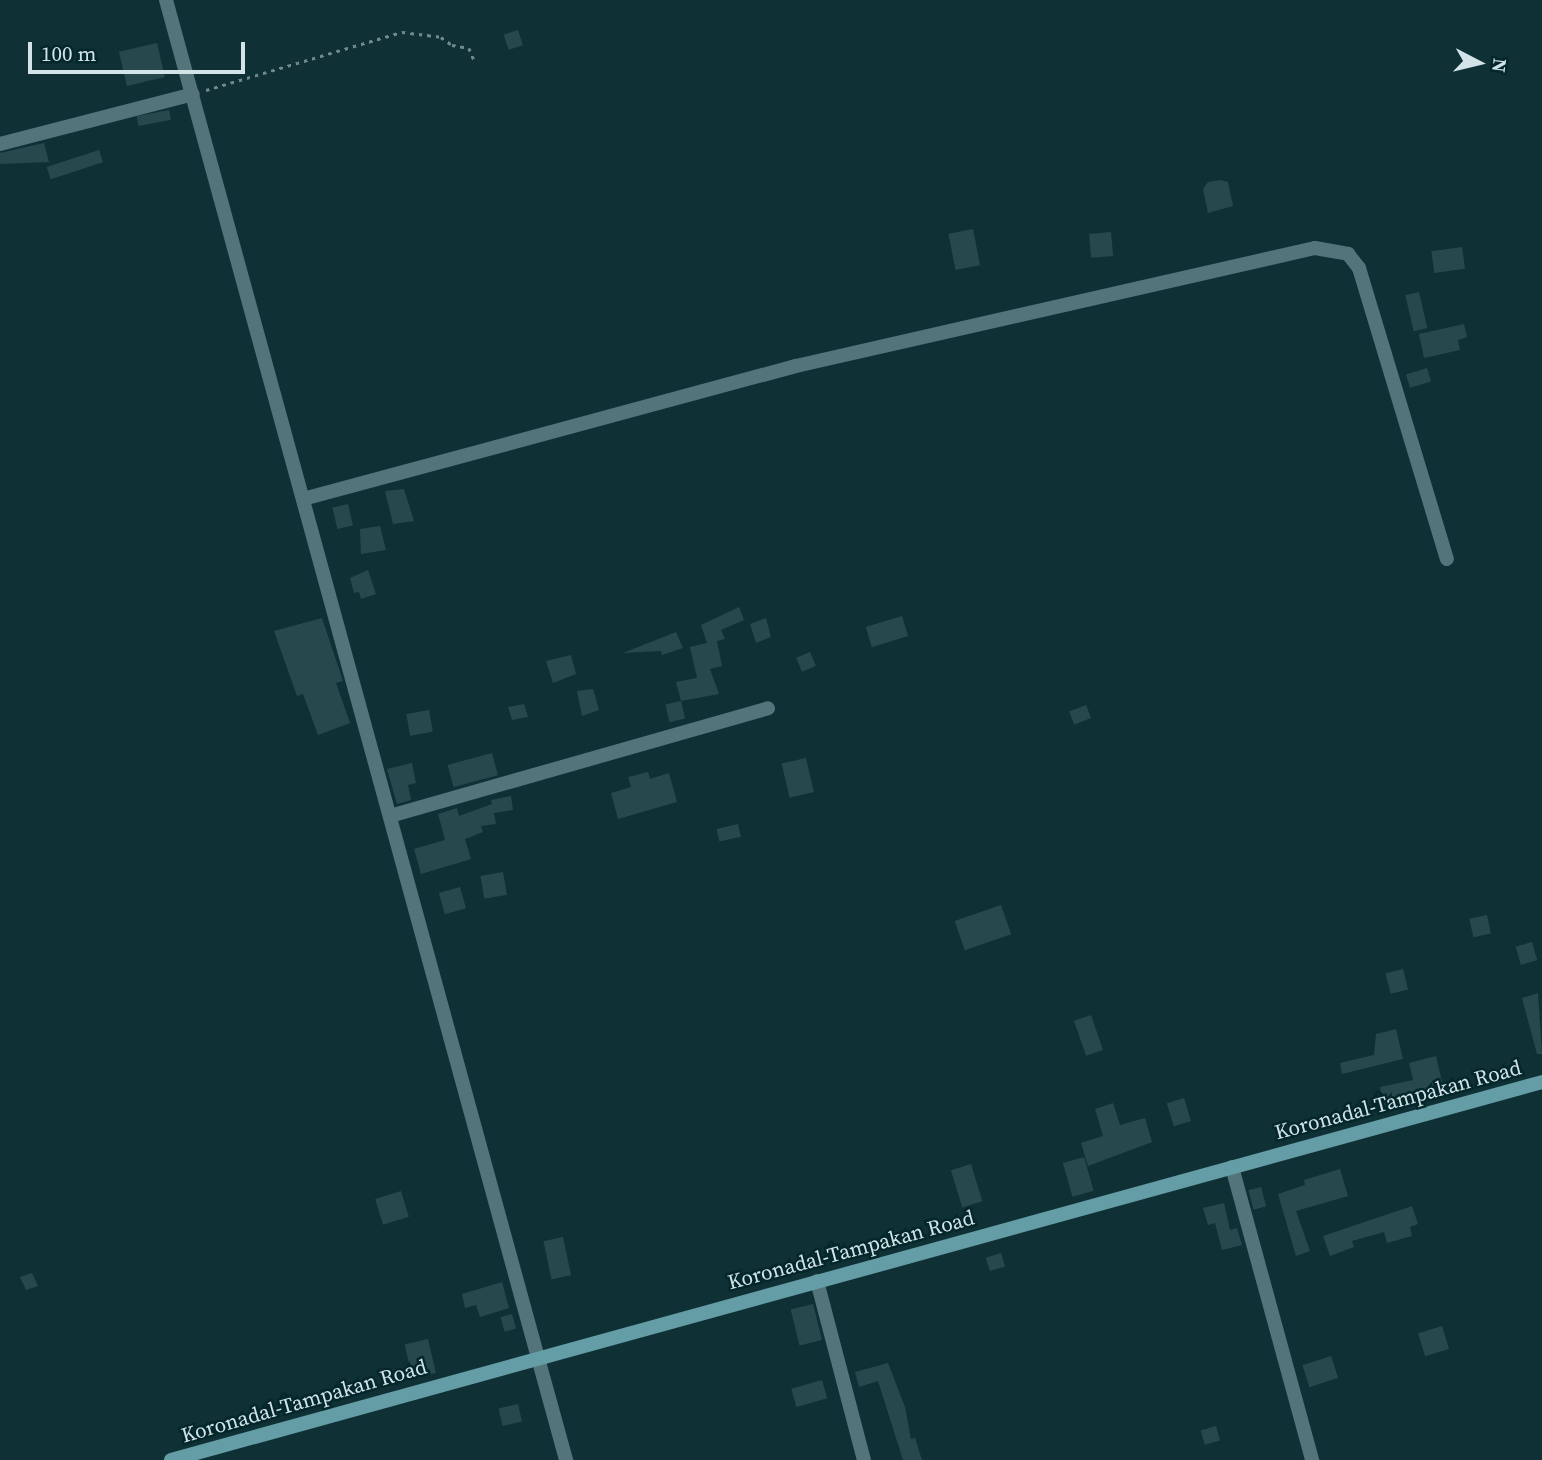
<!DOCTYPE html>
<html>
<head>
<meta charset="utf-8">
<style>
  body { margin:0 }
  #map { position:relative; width:1542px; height:1460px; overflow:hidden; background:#0f3136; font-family:"Source Serif 4",serif }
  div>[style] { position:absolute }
  .building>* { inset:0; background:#27494e; transform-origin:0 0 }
  .path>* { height:2.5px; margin-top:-1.25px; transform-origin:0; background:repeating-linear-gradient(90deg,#6f898d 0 3.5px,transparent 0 8.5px) }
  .minor>* { height:14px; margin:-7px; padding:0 7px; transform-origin:7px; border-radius:7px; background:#52747a }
  .tertiary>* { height:14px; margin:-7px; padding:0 7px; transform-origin:7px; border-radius:7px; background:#52747a }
  .secondary>* { height:14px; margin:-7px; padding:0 7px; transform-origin:7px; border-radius:7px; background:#649da6 }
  span { translate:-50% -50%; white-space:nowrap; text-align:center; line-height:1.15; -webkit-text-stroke:5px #04272c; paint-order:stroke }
  .street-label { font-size:21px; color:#d2e4e7 }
  .north { position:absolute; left:1444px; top:28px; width:70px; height:70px; -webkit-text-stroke:5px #04272c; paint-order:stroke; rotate:97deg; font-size:19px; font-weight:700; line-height:28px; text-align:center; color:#d2e4e7 }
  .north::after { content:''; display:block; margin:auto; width:24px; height:32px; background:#d2e4e7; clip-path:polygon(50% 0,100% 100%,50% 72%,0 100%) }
  .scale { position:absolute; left:28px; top:42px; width:217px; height:32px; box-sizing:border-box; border:4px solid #d2e4e7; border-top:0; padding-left:9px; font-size:21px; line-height:24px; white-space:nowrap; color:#d2e4e7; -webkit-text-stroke:5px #04272c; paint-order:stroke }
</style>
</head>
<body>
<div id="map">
  <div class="building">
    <div style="left:518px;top:30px;width:16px;height:15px;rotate:72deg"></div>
    <div style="left:157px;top:43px;width:35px;height:39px;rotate:77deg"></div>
    <div style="left:169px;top:110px;width:10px;height:33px;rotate:79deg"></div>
    <div style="clip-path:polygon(44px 143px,49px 162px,0 164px,0 153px)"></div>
    <div style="left:99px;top:150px;width:13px;height:55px;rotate:72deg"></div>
    <div style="clip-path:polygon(1220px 180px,1228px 182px,1233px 206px,1208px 213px,1203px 189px,1208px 182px)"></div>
    <div style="left:973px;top:229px;width:37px;height:25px;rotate:79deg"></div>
    <div style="left:1111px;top:232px;width:24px;height:22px;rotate:85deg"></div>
    <div style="left:1462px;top:247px;width:22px;height:31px;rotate:82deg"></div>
    <div style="left:1419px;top:292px;width:37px;height:14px;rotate:77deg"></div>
    <div style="clip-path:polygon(1464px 324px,1467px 337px,1458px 340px,1460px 350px,1424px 358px,1419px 334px)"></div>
    <div style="left:1427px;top:368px;width:14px;height:22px;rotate:73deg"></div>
    <div style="clip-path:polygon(404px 489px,414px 521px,393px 524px,385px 491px)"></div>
    <div style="left:348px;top:504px;width:22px;height:16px;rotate:77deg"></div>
    <div style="clip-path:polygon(380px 526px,386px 550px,361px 554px,360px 529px)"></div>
    <div style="clip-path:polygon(368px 570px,376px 594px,361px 599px,359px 592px,354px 593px,350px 578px)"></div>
    <div style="clip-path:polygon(739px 607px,744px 620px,721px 630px,725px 639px,717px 641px,722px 666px,710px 669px,719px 694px,681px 701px,676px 682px,697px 678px,690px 647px,707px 643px,701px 625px)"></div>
    <div style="left:902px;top:616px;width:21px;height:38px;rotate:73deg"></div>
    <div style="clip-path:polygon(322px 618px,343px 681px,336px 683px,350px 723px,318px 735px,303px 694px,297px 696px,274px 631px)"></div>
    <div style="clip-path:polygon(766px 618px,771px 637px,756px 643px,750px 624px)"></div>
    <div style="clip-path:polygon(676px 632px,683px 648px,662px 655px,661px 651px,623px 653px)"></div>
    <div style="left:810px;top:652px;width:15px;height:15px;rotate:67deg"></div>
    <div style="clip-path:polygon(571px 655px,576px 674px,553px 683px,546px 661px)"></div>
    <div style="clip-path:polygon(593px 689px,599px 710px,582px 716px,577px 691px)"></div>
    <div style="left:681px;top:701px;width:18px;height:16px;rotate:77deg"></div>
    <div style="clip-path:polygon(524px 704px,528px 717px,512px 720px,508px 707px)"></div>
    <div style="left:1086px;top:705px;width:14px;height:18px;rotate:69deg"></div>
    <div style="left:429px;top:710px;width:22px;height:23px;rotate:80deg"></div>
    <div style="left:492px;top:753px;width:23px;height:46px;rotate:75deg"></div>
    <div style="left:806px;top:758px;width:35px;height:25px;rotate:77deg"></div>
    <div style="clip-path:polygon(412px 763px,416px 783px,408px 785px,411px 800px,397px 804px,387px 769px)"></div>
    <div style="clip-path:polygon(648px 772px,650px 779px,669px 773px,677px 802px,618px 819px,611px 793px,631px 787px,628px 777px)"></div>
    <div style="clip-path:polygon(511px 796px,513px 810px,494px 813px,496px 824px,481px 826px,483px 832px,465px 839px,471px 859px,421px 874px,414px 849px,445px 840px,438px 814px,457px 808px,459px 816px,492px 804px,491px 800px)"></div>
    <div style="left:738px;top:824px;width:13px;height:22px;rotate:77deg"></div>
    <div style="left:503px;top:872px;width:23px;height:23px;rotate:80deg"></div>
    <div style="left:460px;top:887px;width:22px;height:22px;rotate:74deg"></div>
    <div style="left:1001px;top:905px;width:31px;height:49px;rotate:71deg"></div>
    <div style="left:1487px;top:915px;width:19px;height:18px;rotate:78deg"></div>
    <div style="left:1532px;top:942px;width:19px;height:17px;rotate:74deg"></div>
    <div style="left:1403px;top:969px;width:21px;height:18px;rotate:76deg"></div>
    <div style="clip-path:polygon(1538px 993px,1542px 1054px,1537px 1054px,1522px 998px)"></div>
    <div style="left:1091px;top:1015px;width:37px;height:18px;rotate:71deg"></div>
    <div style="clip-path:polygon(1396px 1029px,1403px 1059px,1342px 1074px,1340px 1063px,1374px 1055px,1376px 1034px)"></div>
    <div style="clip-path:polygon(1436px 1056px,1443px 1086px,1397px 1097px,1398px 1102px,1383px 1105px,1380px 1087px,1413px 1080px,1409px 1063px)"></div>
    <div style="left:1184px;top:1098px;width:24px;height:18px;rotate:73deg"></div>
    <div style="clip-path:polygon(1113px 1103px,1120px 1125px,1145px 1118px,1152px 1142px,1088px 1166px,1081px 1143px,1103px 1136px,1095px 1109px)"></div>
    <div style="left:1084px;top:1157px;width:35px;height:22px;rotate:74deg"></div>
    <div style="left:971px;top:1164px;width:39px;height:21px;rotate:73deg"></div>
    <div style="clip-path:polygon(1340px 1169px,1348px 1196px,1296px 1211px,1310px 1251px,1296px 1256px,1278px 1194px,1305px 1185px,1304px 1180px)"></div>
    <div style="left:1261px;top:1187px;width:20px;height:13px;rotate:75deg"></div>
    <div style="left:401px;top:1191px;width:27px;height:27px;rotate:73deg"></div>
    <div style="clip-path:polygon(1224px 1203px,1230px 1230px,1237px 1228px,1242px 1245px,1222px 1250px,1215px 1223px,1208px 1225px,1203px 1208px)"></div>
    <div style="clip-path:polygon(1412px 1206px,1418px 1224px,1410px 1227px,1412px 1236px,1387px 1243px,1384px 1232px,1352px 1241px,1354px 1247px,1330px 1256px,1323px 1236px)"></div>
    <div style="left:563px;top:1237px;width:39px;height:20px;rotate:78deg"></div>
    <div style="left:1001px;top:1253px;width:14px;height:16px;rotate:73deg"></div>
    <div style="clip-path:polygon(32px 1273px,38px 1286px,26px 1290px,20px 1277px)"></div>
    <div style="clip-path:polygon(502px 1282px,509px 1308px,480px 1317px,476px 1305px,465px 1308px,462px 1294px)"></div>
    <div style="left:813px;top:1304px;width:37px;height:23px;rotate:76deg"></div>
    <div style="left:512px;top:1314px;width:15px;height:12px;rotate:74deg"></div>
    <div style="left:1442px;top:1326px;width:24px;height:25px;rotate:73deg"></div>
    <div style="left:428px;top:1339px;width:35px;height:24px;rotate:77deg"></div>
    <div style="left:1331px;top:1356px;width:23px;height:30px;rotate:72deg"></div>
    <div style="clip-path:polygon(888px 1363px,905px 1407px,911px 1439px,915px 1438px,922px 1460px,903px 1460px,878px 1381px,859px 1387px,855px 1372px)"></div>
    <div style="left:822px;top:1380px;width:19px;height:32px;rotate:74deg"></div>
    <div style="left:518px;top:1404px;width:18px;height:20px;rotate:77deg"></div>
    <div style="left:1216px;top:1426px;width:15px;height:16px;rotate:74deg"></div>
  </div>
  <div class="path">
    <div style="left:206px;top:90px;width:204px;rotate:-16.5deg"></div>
    <div style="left:402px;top:32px;width:39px;rotate:7deg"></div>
    <div style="left:441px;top:37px;width:14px;rotate:36deg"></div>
    <div style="left:452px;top:45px;width:17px;rotate:10deg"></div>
    <div style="left:469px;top:48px;width:13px;rotate:67deg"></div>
  </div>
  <div class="minor">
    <div style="left:166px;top:0;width:1408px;rotate:74.68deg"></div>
    <div style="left:0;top:144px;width:199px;rotate:-14.5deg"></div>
    <div style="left:303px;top:499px;width:511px;rotate:-15.1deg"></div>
    <div style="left:796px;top:366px;width:532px;rotate:-12.81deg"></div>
    <div style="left:1315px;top:248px;width:34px;rotate:10deg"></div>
    <div style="left:1348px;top:254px;width:18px;rotate:52deg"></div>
    <div style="left:1359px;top:268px;width:304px;rotate:73.2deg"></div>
    <div style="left:390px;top:816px;width:393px;rotate:-15.9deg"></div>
    <div style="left:1232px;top:1167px;width:304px;rotate:74.7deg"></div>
    <div style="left:817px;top:1281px;width:185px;rotate:75.3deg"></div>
  </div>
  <div class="tertiary">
    <div style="left:538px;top:1358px;width:106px;rotate:74.6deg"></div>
  </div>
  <div class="secondary">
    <div style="left:171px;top:1460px;width:1422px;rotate:-15.41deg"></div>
  </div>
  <div class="street-label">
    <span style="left:1398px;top:1100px;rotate:-15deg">Koronadal-Tampakan Road</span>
    <span style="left:851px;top:1250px;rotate:-15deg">Koronadal-Tampakan Road</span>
    <span style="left:304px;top:1401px;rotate:-16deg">Koronadal-Tampakan Road</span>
  </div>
  <div class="north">N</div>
  <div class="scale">100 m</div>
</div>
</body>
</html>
